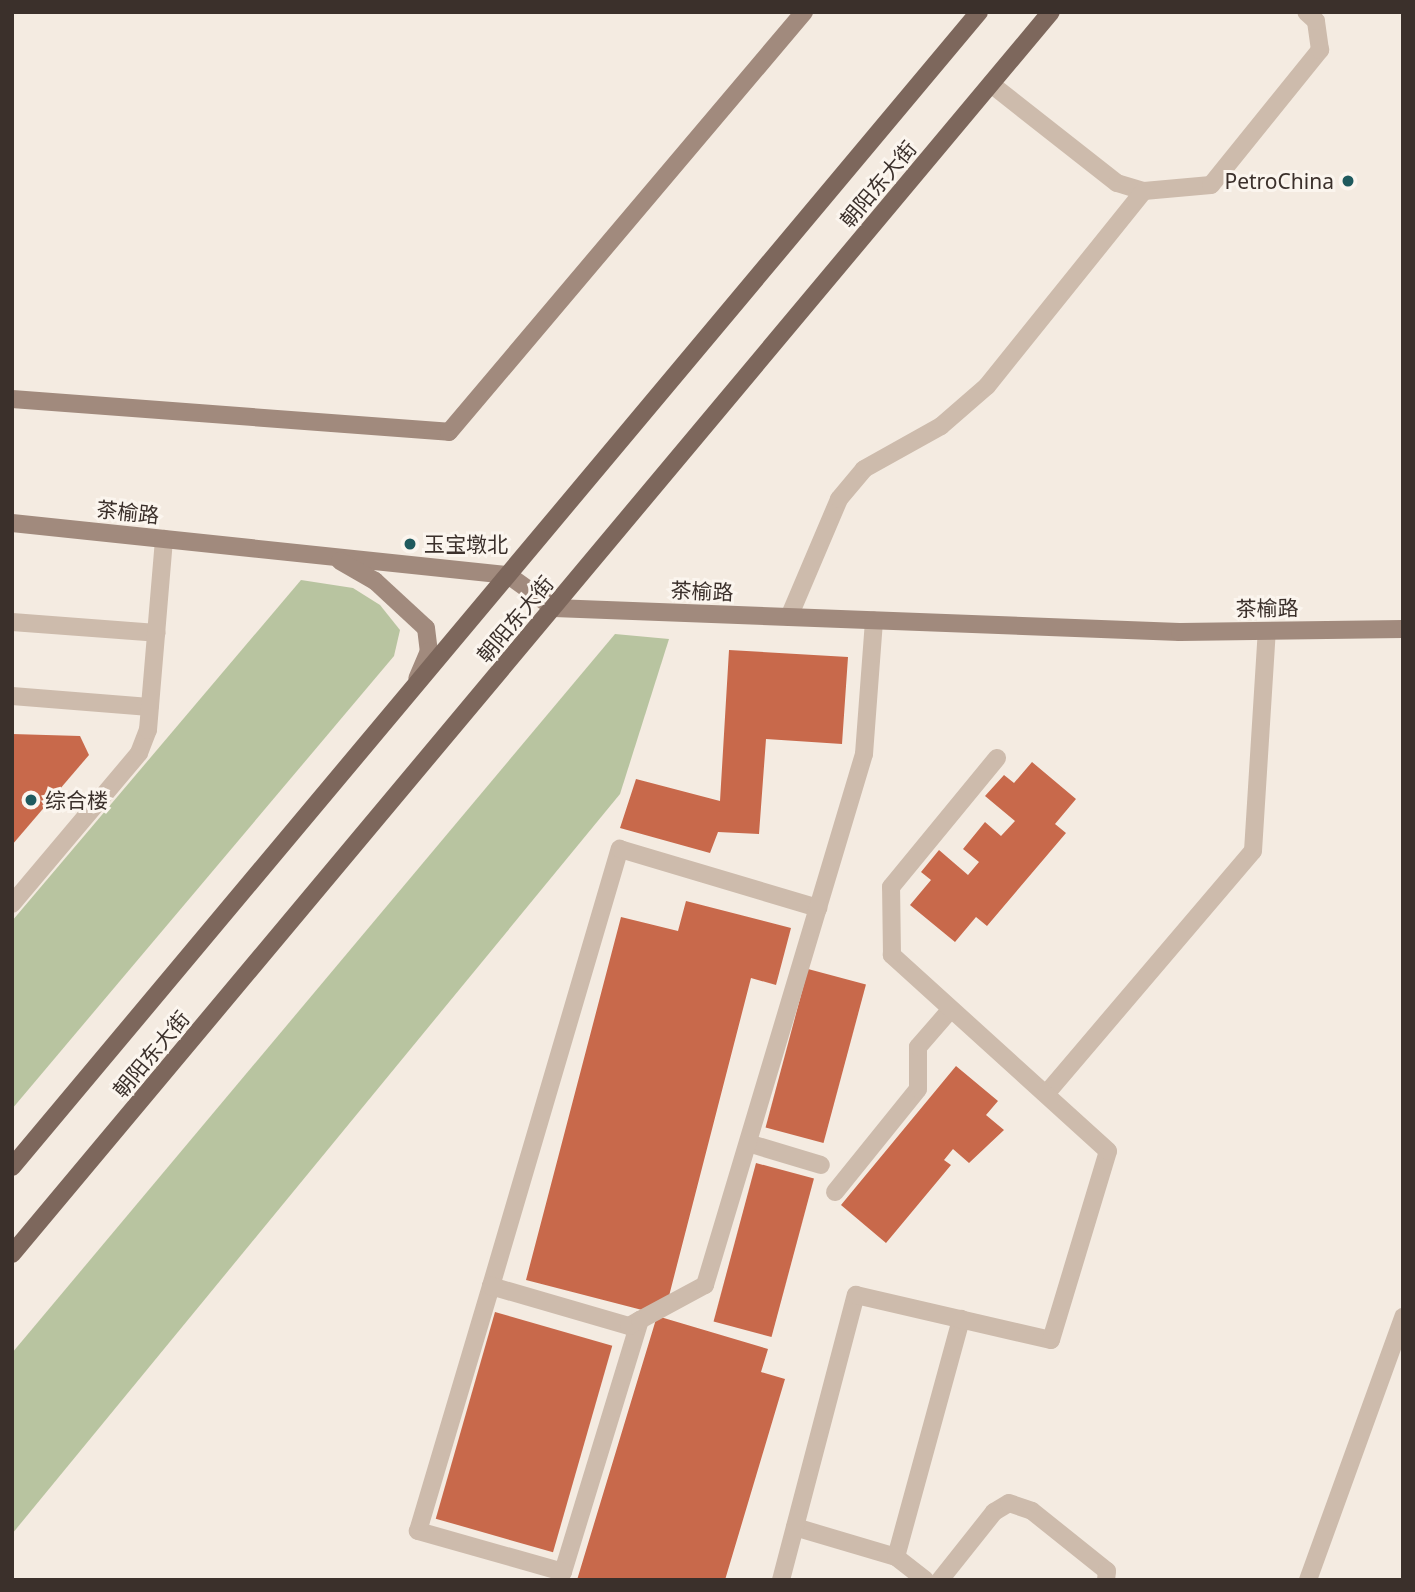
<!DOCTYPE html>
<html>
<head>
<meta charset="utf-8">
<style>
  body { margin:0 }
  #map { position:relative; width:1415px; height:1592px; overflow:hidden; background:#f4ebe1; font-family:"Noto Sans","Noto Sans SC",sans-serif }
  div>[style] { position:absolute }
  .green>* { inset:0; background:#b8c4a0 }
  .building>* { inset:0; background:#c8694b; transform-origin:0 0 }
  .lane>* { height:18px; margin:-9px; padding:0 9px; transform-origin:9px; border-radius:9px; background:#cdbbac }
  .street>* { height:18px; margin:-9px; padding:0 9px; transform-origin:9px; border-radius:9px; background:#cdbbac }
  .secondary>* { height:18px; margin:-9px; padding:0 9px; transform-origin:9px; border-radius:9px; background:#a18a7d }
  .primary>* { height:18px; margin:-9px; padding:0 9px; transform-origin:9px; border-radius:9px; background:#7d675c }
  .dots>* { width:19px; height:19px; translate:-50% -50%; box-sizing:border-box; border:4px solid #fbf5ee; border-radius:50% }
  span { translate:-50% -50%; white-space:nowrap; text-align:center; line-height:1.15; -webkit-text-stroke:6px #fbf5ee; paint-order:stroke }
  .poi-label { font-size:21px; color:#3b302b }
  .right { translate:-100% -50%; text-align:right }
  .left { translate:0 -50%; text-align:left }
  .street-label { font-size:21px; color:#3b302b }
  .frame { position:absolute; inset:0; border:14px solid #3b302b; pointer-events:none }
</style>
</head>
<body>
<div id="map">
  <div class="green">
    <div style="clip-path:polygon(301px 580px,353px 588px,380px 605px,400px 630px,394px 656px,12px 1109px,12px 921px)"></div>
    <div style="clip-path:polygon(615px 634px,669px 639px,620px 794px,12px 1534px,12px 1353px)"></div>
  </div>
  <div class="building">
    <div style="clip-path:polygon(729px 650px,848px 657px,842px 744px,766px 739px,759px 834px,718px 832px,710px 853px,620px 828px,636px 779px,720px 801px)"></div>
    <div style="clip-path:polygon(12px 734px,80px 736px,89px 755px,12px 845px)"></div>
    <div style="clip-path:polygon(1032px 762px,1076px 799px,1055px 824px,1066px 833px,987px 926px,976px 917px,955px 942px,910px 905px,931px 880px,921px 872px,939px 850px,968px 875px,979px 862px,963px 849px,985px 822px,1001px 836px,1015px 821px,985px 796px,1004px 775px,1014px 783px)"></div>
    <div style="clip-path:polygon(686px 901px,791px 928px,776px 985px,751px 978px,669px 1296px,646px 1311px,526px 1280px,621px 917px,678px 931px)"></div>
    <div style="left:808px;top:969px;width:60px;height:164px;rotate:15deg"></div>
    <div style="clip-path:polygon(956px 1066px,998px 1101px,986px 1115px,1004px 1130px,969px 1163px,953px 1149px,944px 1160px,951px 1165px,886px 1243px,841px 1205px)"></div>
    <div style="left:756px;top:1163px;width:60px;height:164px;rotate:15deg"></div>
    <div style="left:495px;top:1312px;width:122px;height:215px;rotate:16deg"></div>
    <div style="clip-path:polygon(657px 1316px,768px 1349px,761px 1372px,785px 1379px,725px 1580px,577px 1580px)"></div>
  </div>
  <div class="lane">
    <div style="left:991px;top:84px;width:160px;rotate:38.2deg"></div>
    <div style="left:1117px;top:183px;width:28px;rotate:17deg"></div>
    <div style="left:1144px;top:191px;width:67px;rotate:-5.1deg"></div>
    <div style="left:1211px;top:185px;width:174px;rotate:-51.1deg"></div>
    <div style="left:1320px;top:50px;width:29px;rotate:-98deg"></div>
    <div style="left:1316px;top:21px;width:13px;rotate:-138deg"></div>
    <div style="left:1308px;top:1580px;width:280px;rotate:-70.1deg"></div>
  </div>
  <div class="street">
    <div style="left:789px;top:617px;width:128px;rotate:-67deg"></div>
    <div style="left:839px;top:499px;width:39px;rotate:-50deg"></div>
    <div style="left:864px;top:469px;width:88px;rotate:-29.2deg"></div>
    <div style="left:941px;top:426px;width:61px;rotate:-41deg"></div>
    <div style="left:987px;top:386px;width:250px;rotate:-51.2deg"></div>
    <div style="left:12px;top:622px;width:145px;rotate:4.3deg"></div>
    <div style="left:12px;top:696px;width:138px;rotate:4.6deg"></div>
    <div style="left:12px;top:904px;width:197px;rotate:-49.9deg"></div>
    <div style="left:139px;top:753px;width:25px;rotate:-69deg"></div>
    <div style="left:148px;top:730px;width:192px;rotate:-85.2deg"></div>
    <div style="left:1046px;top:1094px;width:319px;rotate:-49.6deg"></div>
    <div style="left:1253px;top:851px;width:220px;rotate:-86.4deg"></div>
    <div style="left:748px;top:1143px;width:76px;rotate:16.8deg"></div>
    <div style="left:835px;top:1192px;width:132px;rotate:-51.1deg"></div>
    <div style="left:918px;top:1089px;width:42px;rotate:-90deg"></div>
    <div style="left:918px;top:1047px;width:50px;rotate:-49deg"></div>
    <div style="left:491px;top:1286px;width:456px;rotate:-73.6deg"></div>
    <div style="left:620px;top:849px;width:207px;rotate:16.6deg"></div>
    <div style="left:640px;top:1320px;width:264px;rotate:107deg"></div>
    <div style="left:563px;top:1572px;width:151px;rotate:-164.2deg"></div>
    <div style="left:418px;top:1531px;width:256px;rotate:-73.4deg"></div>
    <div style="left:491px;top:1286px;width:144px;rotate:16.2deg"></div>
    <div style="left:629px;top:1326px;width:13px;rotate:-29deg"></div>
    <div style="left:640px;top:1320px;width:74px;rotate:-28.3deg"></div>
    <div style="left:705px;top:1285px;width:554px;rotate:-73.33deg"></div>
    <div style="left:864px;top:754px;width:134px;rotate:-85.7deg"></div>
    <div style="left:795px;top:1527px;width:105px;rotate:16.5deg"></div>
    <div style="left:896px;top:1557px;width:247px;rotate:-74.7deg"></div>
    <div style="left:896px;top:1557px;width:37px;rotate:38deg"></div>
    <div style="left:781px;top:1580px;width:295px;rotate:-75.3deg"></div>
    <div style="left:856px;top:1295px;width:200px;rotate:13deg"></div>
    <div style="left:1051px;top:1340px;width:197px;rotate:-73.2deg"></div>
    <div style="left:1108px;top:1151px;width:292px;rotate:-137.8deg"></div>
    <div style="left:892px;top:955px;width:68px;rotate:-90.8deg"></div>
    <div style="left:891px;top:887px;width:167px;rotate:-50.6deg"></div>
    <div style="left:940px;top:1580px;width:87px;rotate:-51.5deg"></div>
    <div style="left:994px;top:1512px;width:17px;rotate:-31deg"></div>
    <div style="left:1009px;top:1503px;width:24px;rotate:19deg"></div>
    <div style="left:1032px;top:1511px;width:96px;rotate:38.7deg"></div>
    <div style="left:1107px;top:1571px;width:9px;rotate:96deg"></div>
  </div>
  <div class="secondary">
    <div style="left:12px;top:399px;width:438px;rotate:4.3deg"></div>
    <div style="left:449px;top:432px;width:550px;rotate:-49.79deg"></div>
    <div style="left:12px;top:523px;width:499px;rotate:6deg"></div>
    <div style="left:508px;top:575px;width:57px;rotate:35.7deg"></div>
    <div style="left:554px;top:608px;width:626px;rotate:2.2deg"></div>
    <div style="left:1180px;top:632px;width:223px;rotate:-0.8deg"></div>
    <div style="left:340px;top:561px;width:40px;rotate:29.7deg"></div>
    <div style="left:375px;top:581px;width:69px;rotate:42.7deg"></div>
    <div style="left:426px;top:628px;width:23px;rotate:83deg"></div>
    <div style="left:429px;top:651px;width:30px;rotate:113deg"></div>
  </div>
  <div class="primary">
    <div style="left:12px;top:1167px;width:1506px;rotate:-50.06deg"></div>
    <div style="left:12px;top:1254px;width:1619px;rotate:-50.09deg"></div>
  </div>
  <div class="dots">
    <div style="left:1348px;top:181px;background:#1f5a5e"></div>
    <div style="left:410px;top:544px;background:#1f5a5e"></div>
    <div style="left:31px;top:800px;background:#1f5a5e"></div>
  </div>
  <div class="poi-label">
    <span class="right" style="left:1334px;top:181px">PetroChina</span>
    <span class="left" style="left:424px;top:544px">玉宝墩北</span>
    <span class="left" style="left:45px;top:800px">综合楼</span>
  </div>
  <div class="street-label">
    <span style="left:878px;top:184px;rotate:-50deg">朝阳东大街</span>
    <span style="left:128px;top:512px;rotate:6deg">茶榆路</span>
    <span style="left:702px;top:591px;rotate:2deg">茶榆路</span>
    <span style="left:1267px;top:608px;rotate:-1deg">茶榆路</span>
    <span style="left:515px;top:619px;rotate:-50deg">朝阳东大街</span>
    <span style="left:151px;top:1054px;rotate:-50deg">朝阳东大街</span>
  </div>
  <div class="frame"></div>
</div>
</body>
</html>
